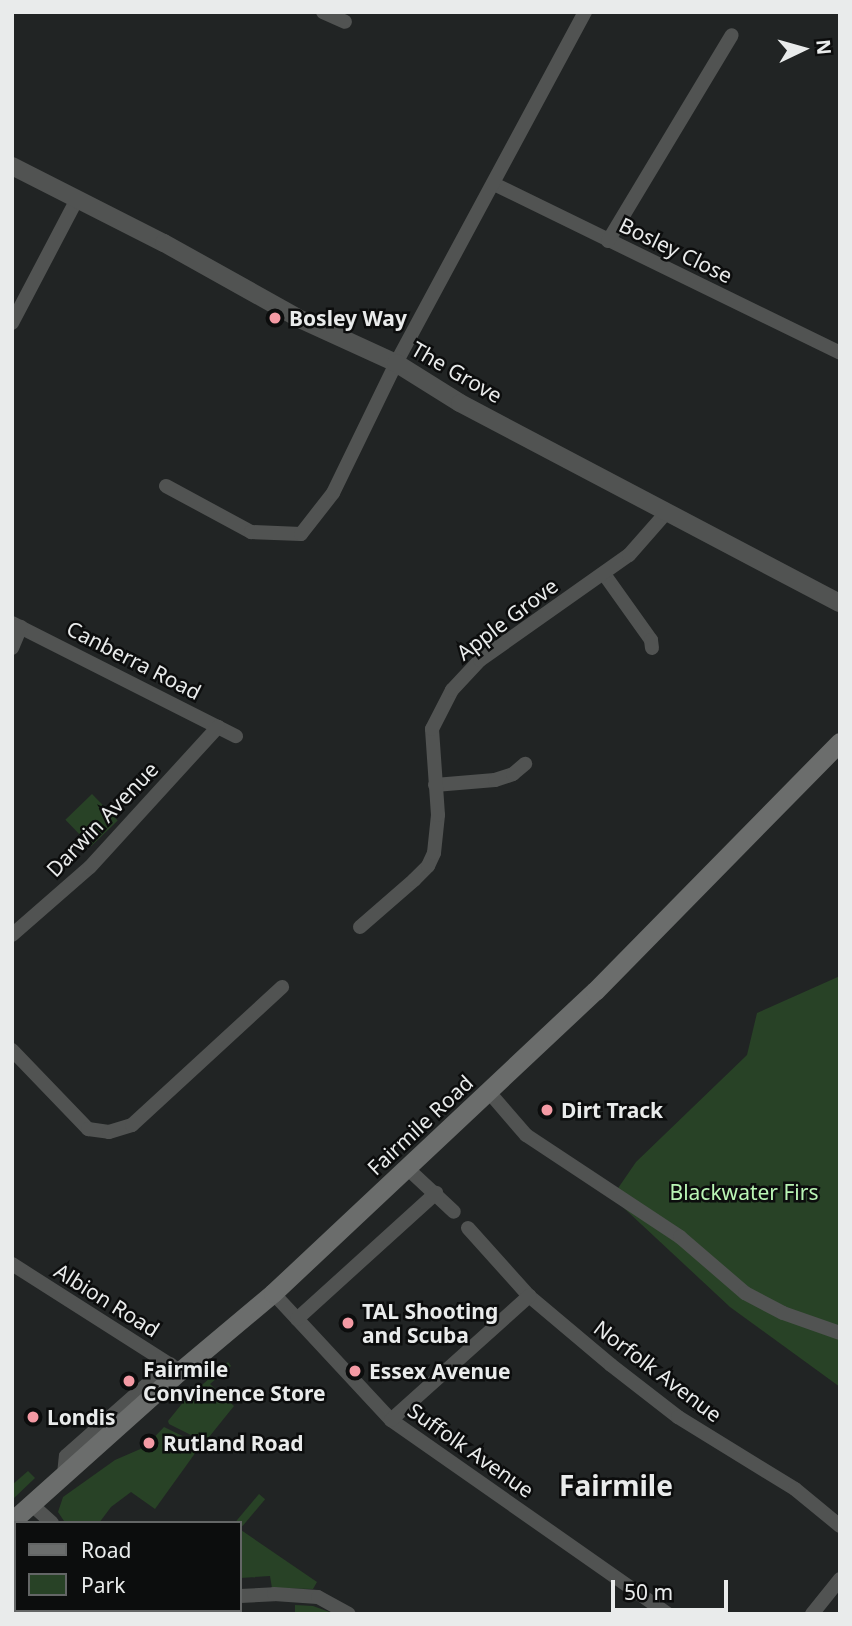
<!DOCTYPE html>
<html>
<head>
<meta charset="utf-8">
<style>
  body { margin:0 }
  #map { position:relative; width:852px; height:1626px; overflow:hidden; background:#212424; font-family:"Noto Sans",sans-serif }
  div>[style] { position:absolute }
  .green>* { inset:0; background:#284226; transform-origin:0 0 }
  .minor>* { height:14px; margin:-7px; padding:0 7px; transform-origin:7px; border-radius:7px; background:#515352 }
  .tertiary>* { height:18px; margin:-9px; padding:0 9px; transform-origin:9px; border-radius:9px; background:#515352 }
  .secondary>* { height:19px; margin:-9.5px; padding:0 9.5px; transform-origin:9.5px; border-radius:9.5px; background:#6b6d6c }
  .dots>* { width:19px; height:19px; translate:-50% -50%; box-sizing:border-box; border:4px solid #0c0d0d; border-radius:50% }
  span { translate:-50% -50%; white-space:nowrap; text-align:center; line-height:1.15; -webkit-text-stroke:5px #0c0d0d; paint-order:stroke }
  .street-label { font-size:21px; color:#e9ebeb }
  .poi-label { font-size:21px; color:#e9ebeb; font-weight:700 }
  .left { translate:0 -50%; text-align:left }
  .park-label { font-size:21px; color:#baf5b5 }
  .district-label { font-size:28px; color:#e9ebeb; font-weight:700 }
  .frame { position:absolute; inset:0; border:14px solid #e9ebeb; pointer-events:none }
  .legend { position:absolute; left:14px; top:1521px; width:228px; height:91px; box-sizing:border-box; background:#0c0d0d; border:2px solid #646666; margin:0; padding:9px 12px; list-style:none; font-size:21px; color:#e9ebeb }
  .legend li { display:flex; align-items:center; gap:14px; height:35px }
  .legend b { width:35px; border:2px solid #646666 }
  .north { position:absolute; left:768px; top:14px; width:70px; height:70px; -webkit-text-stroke:5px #0c0d0d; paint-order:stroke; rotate:85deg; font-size:19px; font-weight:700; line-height:28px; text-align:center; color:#e9ebeb }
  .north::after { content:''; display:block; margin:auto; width:24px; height:32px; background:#e9ebeb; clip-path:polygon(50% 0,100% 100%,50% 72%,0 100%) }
  .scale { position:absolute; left:611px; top:1580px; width:117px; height:32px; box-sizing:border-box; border:4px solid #e9ebeb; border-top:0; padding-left:9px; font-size:21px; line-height:24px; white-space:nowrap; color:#e9ebeb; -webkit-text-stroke:5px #0c0d0d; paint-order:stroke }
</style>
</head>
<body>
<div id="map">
  <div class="green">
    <div style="left:92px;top:794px;width:37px;height:37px;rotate:46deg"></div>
    <div style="clip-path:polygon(840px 976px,840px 1387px,730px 1307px,612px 1197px,636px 1162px,747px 1055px,757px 1013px)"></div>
    <div style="clip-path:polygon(228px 1362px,231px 1366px,210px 1384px,234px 1406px,205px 1442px,169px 1424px,168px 1421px,185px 1400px)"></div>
    <div style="clip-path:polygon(164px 1427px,201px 1445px,155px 1509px,131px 1492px,111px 1507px,99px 1523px,64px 1521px,58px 1512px,63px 1497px,115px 1460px,145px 1447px)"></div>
    <div style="clip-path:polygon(28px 1471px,35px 1478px,12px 1500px,12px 1485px)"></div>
    <div style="left:259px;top:1494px;width:8px;height:35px;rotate:40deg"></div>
    <div style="clip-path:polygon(241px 1530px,317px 1582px,313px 1589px,272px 1588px,270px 1576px,240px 1578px)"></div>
    <div style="clip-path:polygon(295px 1605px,313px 1606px,335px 1614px,295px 1614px)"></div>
    <div style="left:136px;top:1610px;width:73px;height:4px"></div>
  </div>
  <div class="minor">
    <div style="left:323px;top:12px;width:24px;rotate:24deg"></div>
    <div style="left:494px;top:184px;width:385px;rotate:26deg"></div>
    <div style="left:608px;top:241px;width:240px;rotate:-59deg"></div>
    <div style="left:12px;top:323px;width:140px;rotate:-62.3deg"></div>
    <div style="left:166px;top:486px;width:97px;rotate:28.4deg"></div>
    <div style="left:251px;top:532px;width:50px;rotate:2.3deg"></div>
    <div style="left:301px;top:534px;width:52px;rotate:-52deg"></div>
    <div style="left:333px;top:493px;width:144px;rotate:-64.1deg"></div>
    <div style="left:396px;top:363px;width:399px;rotate:-61.7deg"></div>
    <div style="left:604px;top:574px;width:81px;rotate:54.5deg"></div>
    <div style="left:651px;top:640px;width:8px;rotate:83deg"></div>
    <div style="left:12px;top:623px;width:251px;rotate:26.8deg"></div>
    <div style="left:12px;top:648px;width:23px;rotate:-67deg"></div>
    <div style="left:435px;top:785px;width:60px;rotate:-4.8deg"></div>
    <div style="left:495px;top:780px;width:19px;rotate:-18deg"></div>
    <div style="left:513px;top:774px;width:16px;rotate:-40deg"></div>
    <div style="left:360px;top:927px;width:72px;rotate:-41deg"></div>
    <div style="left:414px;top:880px;width:20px;rotate:-45deg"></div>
    <div style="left:428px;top:866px;width:14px;rotate:-65deg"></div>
    <div style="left:434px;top:853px;width:38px;rotate:-84deg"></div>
    <div style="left:438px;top:815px;width:86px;rotate:-94deg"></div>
    <div style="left:432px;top:729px;width:44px;rotate:-62.9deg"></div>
    <div style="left:452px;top:690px;width:41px;rotate:-47deg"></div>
    <div style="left:480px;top:660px;width:182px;rotate:-35.2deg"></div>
    <div style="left:629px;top:555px;width:56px;rotate:-48.6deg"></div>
    <div style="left:12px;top:935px;width:103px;rotate:-41.1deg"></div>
    <div style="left:90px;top:867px;width:190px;rotate:-47.6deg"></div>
    <div style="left:12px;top:1050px;width:110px;rotate:46.1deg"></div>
    <div style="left:88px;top:1129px;width:21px;rotate:8deg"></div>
    <div style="left:109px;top:1132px;width:24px;rotate:-17deg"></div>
    <div style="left:132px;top:1125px;width:204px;rotate:-42.6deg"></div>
    <div style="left:488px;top:1091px;width:58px;rotate:49.2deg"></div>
    <div style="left:526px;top:1135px;width:185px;rotate:33.5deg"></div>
    <div style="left:680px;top:1237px;width:86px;rotate:40.7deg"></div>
    <div style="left:745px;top:1293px;width:43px;rotate:27.8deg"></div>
    <div style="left:783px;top:1313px;width:60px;rotate:19.3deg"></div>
    <div style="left:407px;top:1168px;width:64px;rotate:43.1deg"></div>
    <div style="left:468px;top:1228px;width:91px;rotate:48.1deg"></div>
    <div style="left:529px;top:1296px;width:107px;rotate:40.1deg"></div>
    <div style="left:611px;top:1365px;width:85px;rotate:37.8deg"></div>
    <div style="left:678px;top:1417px;width:137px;rotate:31.6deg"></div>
    <div style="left:795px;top:1489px;width:58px;rotate:39.4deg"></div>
    <div style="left:12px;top:1264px;width:199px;rotate:32.5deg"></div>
    <div style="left:273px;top:1293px;width:173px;rotate:47.1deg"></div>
    <div style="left:391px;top:1420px;width:338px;rotate:35deg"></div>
    <div style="left:297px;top:1319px;width:188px;rotate:-42.2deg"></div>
    <div style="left:391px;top:1420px;width:186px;rotate:-41.9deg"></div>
    <div style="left:64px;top:1474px;width:18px;rotate:-84deg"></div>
    <div style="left:66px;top:1456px;width:139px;rotate:-41.5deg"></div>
    <div style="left:31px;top:1504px;width:28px;rotate:42deg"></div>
    <div style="left:240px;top:1596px;width:34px;rotate:-3deg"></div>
    <div style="left:274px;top:1594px;width:44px;rotate:3.9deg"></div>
    <div style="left:318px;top:1597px;width:35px;rotate:29deg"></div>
    <div style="left:812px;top:1614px;width:45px;rotate:-51.3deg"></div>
  </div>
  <div class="tertiary">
    <div style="left:12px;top:166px;width:170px;rotate:26.9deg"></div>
    <div style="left:164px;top:243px;width:158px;rotate:29.2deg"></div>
    <div style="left:302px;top:320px;width:103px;rotate:24.6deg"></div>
    <div style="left:396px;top:363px;width:75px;rotate:32deg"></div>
    <div style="left:460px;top:403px;width:429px;rotate:27.8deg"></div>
  </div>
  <div class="secondary">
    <div style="left:12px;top:1521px;width:225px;rotate:-41.8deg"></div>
    <div style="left:180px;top:1371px;width:121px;rotate:-40deg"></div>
    <div style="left:273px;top:1293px;width:441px;rotate:-43.2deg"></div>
    <div style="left:595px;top:991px;width:349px;rotate:-45.5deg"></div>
  </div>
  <div class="dots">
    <div style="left:275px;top:318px;background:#f49aa4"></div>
    <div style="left:547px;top:1110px;background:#f49aa4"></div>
    <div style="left:348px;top:1323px;background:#f49aa4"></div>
    <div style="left:355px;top:1371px;background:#f49aa4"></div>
    <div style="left:129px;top:1381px;background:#f49aa4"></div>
    <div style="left:33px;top:1417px;background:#f49aa4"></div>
    <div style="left:149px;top:1443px;background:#f49aa4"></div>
  </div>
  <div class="street-label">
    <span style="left:676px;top:250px;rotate:26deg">Bosley Close</span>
    <span style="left:457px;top:372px;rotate:30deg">The Grove</span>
    <span style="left:507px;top:619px;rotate:-37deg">Apple Grove</span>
    <span style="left:134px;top:660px;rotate:27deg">Canberra Road</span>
    <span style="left:102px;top:819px;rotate:-46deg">Darwin Avenue</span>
    <span style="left:420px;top:1125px;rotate:-43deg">Fairmile Road</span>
    <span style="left:107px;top:1300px;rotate:32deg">Albion Road</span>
    <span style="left:658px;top:1371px;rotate:37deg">Norfolk Avenue</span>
    <span style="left:471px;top:1450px;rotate:35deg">Suffolk Avenue</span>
  </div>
  <div class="poi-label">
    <span class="left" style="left:289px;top:318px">Bosley Way</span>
    <span class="left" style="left:561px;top:1110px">Dirt Track</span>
    <span class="left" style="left:362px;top:1323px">TAL Shooting<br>and Scuba</span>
    <span class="left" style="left:143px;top:1381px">Fairmile<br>Convinence Store</span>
    <span class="left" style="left:369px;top:1371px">Essex Avenue</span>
    <span class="left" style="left:47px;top:1417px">Londis</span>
    <span class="left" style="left:163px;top:1443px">Rutland Road</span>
  </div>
  <div class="park-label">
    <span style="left:744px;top:1192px">Blackwater Firs</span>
  </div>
  <div class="district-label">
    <span style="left:616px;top:1485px">Fairmile</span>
  </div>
  <div class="frame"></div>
  <ul class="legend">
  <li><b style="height:9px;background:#6b6d6c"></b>Road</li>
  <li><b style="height:19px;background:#284226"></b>Park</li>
  </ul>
  <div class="north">N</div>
  <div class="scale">50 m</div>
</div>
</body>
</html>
